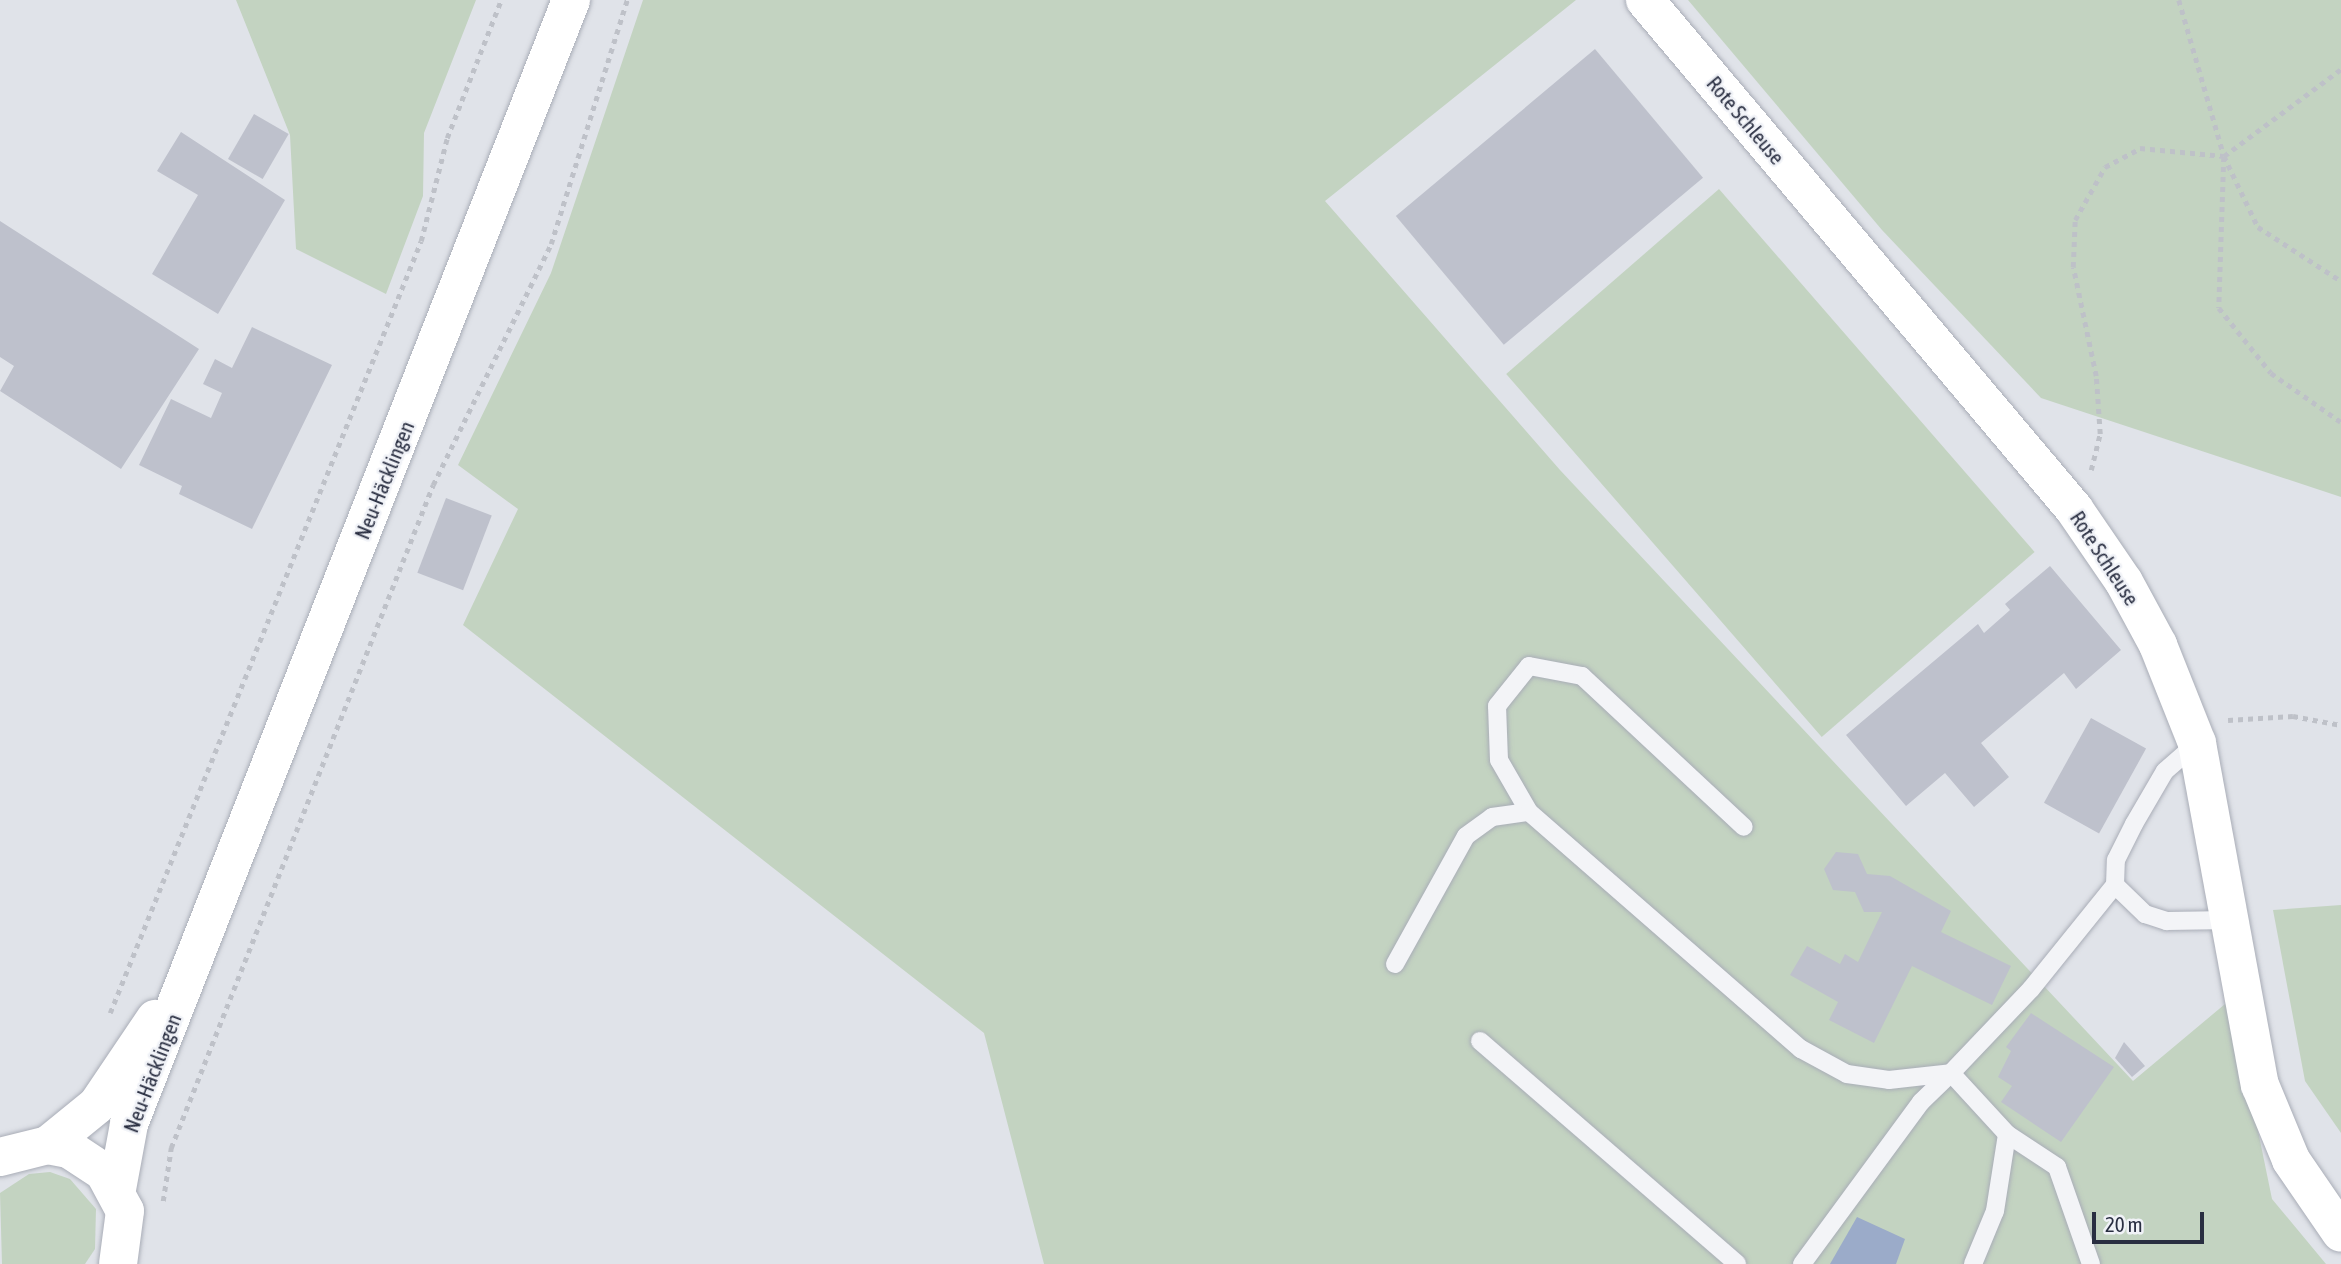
<!DOCTYPE html>
<html>
<head>
<meta charset="utf-8">
<style>
  body { margin:0 }
  #map { position:relative; width:2341px; height:1264px; overflow:hidden; background:#e0e3e9; font-family:"Asap Condensed",sans-serif }
  div>[style] { position:absolute }
  .green>* { inset:0; background:#c3d3c1; transform-origin:0 0 }
  .water>* { inset:0; background:#9babc9 }
  .building>* { inset:0; background:#bec1cc; transform-origin:0 0 }
  .path>* { height:4.5px; margin-top:-2.25px; transform-origin:0; background:repeating-linear-gradient(90deg,#bec1c8 0 5px,transparent 0 10px) }
  .roads { filter:drop-shadow(0 0 2px #a9adb7) drop-shadow(0 0 2px #a9adb7) }
  .lane>* { height:18px; margin:-9px; padding:0 9px; transform-origin:9px; border-radius:9px; background:#f3f4f7 }
  .secondary>* { height:38px; margin:-19px; padding:0 19px; transform-origin:19px; border-radius:19px; background:#fff }
  span { translate:-50% -50%; white-space:nowrap; text-align:center; line-height:1.15; -webkit-text-stroke:5px #f0f2f7; paint-order:stroke }
  .street-label { font-size:21px; color:#292e41 }
  .scale { position:absolute; left:2092px; top:1212px; width:112px; height:32px; box-sizing:border-box; border:4px solid #292e41; border-top:0; padding-left:9px; font-size:21px; line-height:24px; white-space:nowrap; color:#292e41; -webkit-text-stroke:5px #f0f2f7; paint-order:stroke }
</style>
</head>
<body>
<div id="map">
  <div class="green">
    <div style="clip-path:polygon(236px 0,476px 0,424px 133px,423px 196px,386px 294px,296px 249px,290px 135px)"></div>
    <div style="clip-path:polygon(643px 0,1576px 0,1325px 201px,1560px 470px,2133px 1081px,2231px 999px,2272px 1199px,2326px 1264px,1044px 1264px,984px 1033px,463px 625px,518px 509px,458px 465px,551px 273px)"></div>
    <div style="clip-path:polygon(1688px 0,2341px 0,2341px 497px,2041px 398px,1882px 230px)"></div>
    <div style="left:1719px;top:189px;width:481px;height:282px;rotate:49deg"></div>
    <div style="clip-path:polygon(2341px 905px,2341px 1133px,2305px 1081px,2273px 910px)"></div>
    <div style="clip-path:polygon(50px 1172px,70px 1179px,96px 1209px,95px 1249px,85px 1264px,2px 1264px,0 1193px,29px 1174px)"></div>
  </div>
  <div class="water">
    <div style="clip-path:polygon(1857px 1217px,1905px 1239px,1896px 1264px,1830px 1264px)"></div>
  </div>
  <div class="building">
    <div style="left:1595px;top:49px;width:168px;height:260px;rotate:50deg"></div>
    <div style="left:254px;top:114px;width:40px;height:52px;rotate:30deg"></div>
    <div style="clip-path:polygon(181px 132px,285px 200px,218px 314px,152px 274px,198px 195px,157px 171px)"></div>
    <div style="clip-path:polygon(0 221px,199px 349px,121px 469px,0 391px,14px 366px,0 357px)"></div>
    <div style="clip-path:polygon(252px 327px,332px 365px,252px 529px,179px 494px,182px 486px,139px 465px,171px 399px,211px 418px,222px 393px,203px 384px,215px 359px,232px 368px)"></div>
    <div style="left:446px;top:498px;width:49px;height:80px;rotate:21deg"></div>
    <div style="clip-path:polygon(2050px 566px,2121px 650px,2076px 689px,2064px 673px,1981px 743px,2009px 777px,1974px 807px,1945px 773px,1906px 806px,1846px 735px,1978px 624px,1984px 633px,2010px 610px,2005px 604px)"></div>
    <div style="left:2091px;top:718px;width:63px;height:97px;rotate:29deg"></div>
    <div style="clip-path:polygon(1836px 852px,1858px 854px,1867px 874px,1890px 876px,1951px 911px,1941px 932px,2011px 966px,1992px 1005px,1912px 966px,1874px 1043px,1829px 1020px,1838px 1002px,1790px 975px,1807px 946px,1840px 964px,1845px 954px,1858px 962px,1882px 912px,1864px 912px,1855px 892px,1833px 890px,1824px 869px)"></div>
    <div style="clip-path:polygon(2031px 1013px,2114px 1067px,2061px 1142px,2001px 1102px,2012px 1086px,1998px 1077px,2011px 1051px,2006px 1047px)"></div>
    <div style="clip-path:polygon(2124px 1042px,2145px 1066px,2132px 1077px,2115px 1058px)"></div>
  </div>
  <div class="path">
    <div style="left:2179px;top:0;width:162px;rotate:73.9deg"></div>
    <div style="left:2224px;top:156px;width:79px;rotate:64.4deg"></div>
    <div style="left:2258px;top:227px;width:99px;rotate:33deg"></div>
    <div style="left:2224px;top:157px;width:151px;rotate:91.9deg"></div>
    <div style="left:2219px;top:308px;width:83px;rotate:51.3deg"></div>
    <div style="left:2271px;top:373px;width:85px;rotate:35deg"></div>
    <div style="left:2091px;top:470px;width:37px;rotate:-76deg"></div>
    <div style="left:2100px;top:434px;width:58px;rotate:-93.9deg"></div>
    <div style="left:2096px;top:376px;width:111px;rotate:-101.9deg"></div>
    <div style="left:2073px;top:267px;width:47px;rotate:-87.6deg"></div>
    <div style="left:2075px;top:220px;width:61px;rotate:-60.5deg"></div>
    <div style="left:2105px;top:167px;width:40px;rotate:-28deg"></div>
    <div style="left:2140px;top:148px;width:84px;rotate:5.4deg"></div>
    <div style="left:2224px;top:156px;width:146px;rotate:-36.6deg"></div>
    <div style="left:2228px;top:720px;width:65px;rotate:-3.5deg"></div>
    <div style="left:2293px;top:716px;width:49px;rotate:10.6deg"></div>
    <div style="left:110px;top:1013px;width:832px;rotate:-68.06deg"></div>
    <div style="left:421px;top:241px;width:106px;rotate:-75.8deg"></div>
    <div style="left:447px;top:138px;width:148px;rotate:-68.6deg"></div>
    <div style="left:163px;top:1201px;width:54px;rotate:-81.4deg"></div>
    <div style="left:171px;top:1148px;width:713px;rotate:-68.44deg"></div>
    <div style="left:433px;top:485px;width:268px;rotate:-63.9deg"></div>
    <div style="left:551px;top:244px;width:256px;rotate:-72.7deg"></div>
  </div>
  <div class="roads">
    <div class="lane">
      <div style="left:1529px;top:812px;width:60px;rotate:-120deg"></div>
      <div style="left:1499px;top:760px;width:54px;rotate:-92.1deg"></div>
      <div style="left:1497px;top:706px;width:51px;rotate:-51.3deg"></div>
      <div style="left:1529px;top:666px;width:54px;rotate:10.7deg"></div>
      <div style="left:1582px;top:676px;width:221px;rotate:43deg"></div>
      <div style="left:2115px;top:885px;width:42px;rotate:44deg"></div>
      <div style="left:2145px;top:914px;width:23px;rotate:18deg"></div>
      <div style="left:2167px;top:921px;width:63px;rotate:-0.9deg"></div>
      <div style="left:1395px;top:964px;width:146px;rotate:-61deg"></div>
      <div style="left:1466px;top:836px;width:32px;rotate:-36deg"></div>
      <div style="left:1492px;top:817px;width:37px;rotate:-8deg"></div>
      <div style="left:1529px;top:812px;width:361px;rotate:41.1deg"></div>
      <div style="left:1801px;top:1049px;width:52px;rotate:28.5deg"></div>
      <div style="left:1847px;top:1074px;width:42px;rotate:8.1deg"></div>
      <div style="left:1889px;top:1080px;width:62px;rotate:-6.4deg"></div>
      <div style="left:1951px;top:1073px;width:116px;rotate:-46.4deg"></div>
      <div style="left:2031px;top:989px;width:134px;rotate:-51.1deg"></div>
      <div style="left:2115px;top:885px;width:25px;rotate:-88deg"></div>
      <div style="left:2116px;top:860px;width:40px;rotate:-63.4deg"></div>
      <div style="left:2134px;top:824px;width:61px;rotate:-59.7deg"></div>
      <div style="left:2165px;top:771px;width:43px;rotate:-41.2deg"></div>
      <div style="left:1480px;top:1041px;width:340px;rotate:40.9deg"></div>
      <div style="left:1802px;top:1264px;width:201px;rotate:-53.7deg"></div>
      <div style="left:1921px;top:1102px;width:42px;rotate:-44deg"></div>
      <div style="left:1951px;top:1073px;width:83px;rotate:47.4deg"></div>
      <div style="left:2007px;top:1134px;width:60px;rotate:33.4deg"></div>
      <div style="left:2057px;top:1167px;width:103px;rotate:70.7deg"></div>
      <div style="left:1973px;top:1264px;width:57px;rotate:-67.5deg"></div>
      <div style="left:1995px;top:1211px;width:78px;rotate:-81.1deg"></div>
    </div>
    <div class="secondary">
      <div style="left:1645px;top:0;width:666px;rotate:49.87deg"></div>
      <div style="left:2074px;top:509px;width:88px;rotate:55.6deg"></div>
      <div style="left:2124px;top:582px;width:72px;rotate:61.6deg"></div>
      <div style="left:2158px;top:645px;width:105px;rotate:68.3deg"></div>
      <div style="left:2197px;top:743px;width:348px;rotate:79.6deg"></div>
      <div style="left:2260px;top:1085px;width:81px;rotate:67.5deg"></div>
      <div style="left:2291px;top:1160px;width:88px;rotate:55.6deg"></div>
      <div style="left:48px;top:1145px;width:63px;rotate:-39.2deg"></div>
      <div style="left:97px;top:1105px;width:104px;rotate:-56deg"></div>
      <div style="left:0;top:1157px;width:49px;rotate:-14deg"></div>
      <div style="left:48px;top:1145px;width:21px;rotate:11deg"></div>
      <div style="left:69px;top:1149px;width:42px;rotate:33.3deg"></div>
      <div style="left:104px;top:1172px;width:44px;rotate:61.7deg"></div>
      <div style="left:125px;top:1211px;width:53px;rotate:97.5deg"></div>
      <div style="left:117px;top:1189px;width:66px;rotate:-79.5deg"></div>
      <div style="left:129px;top:1124px;width:1208px;rotate:-68.53deg"></div>
    </div>
  </div>
  <div class="street-label">
    <span style="left:1746px;top:120px;rotate:50deg">Rote Schleuse</span>
    <span style="left:384px;top:480px;rotate:-68deg">Neu-Häcklingen</span>
    <span style="left:2105px;top:558px;rotate:57deg">Rote Schleuse</span>
    <span style="left:152px;top:1073px;rotate:-69deg">Neu-Häcklingen</span>
  </div>
  <div class="scale">20 m</div>
</div>
</body>
</html>
